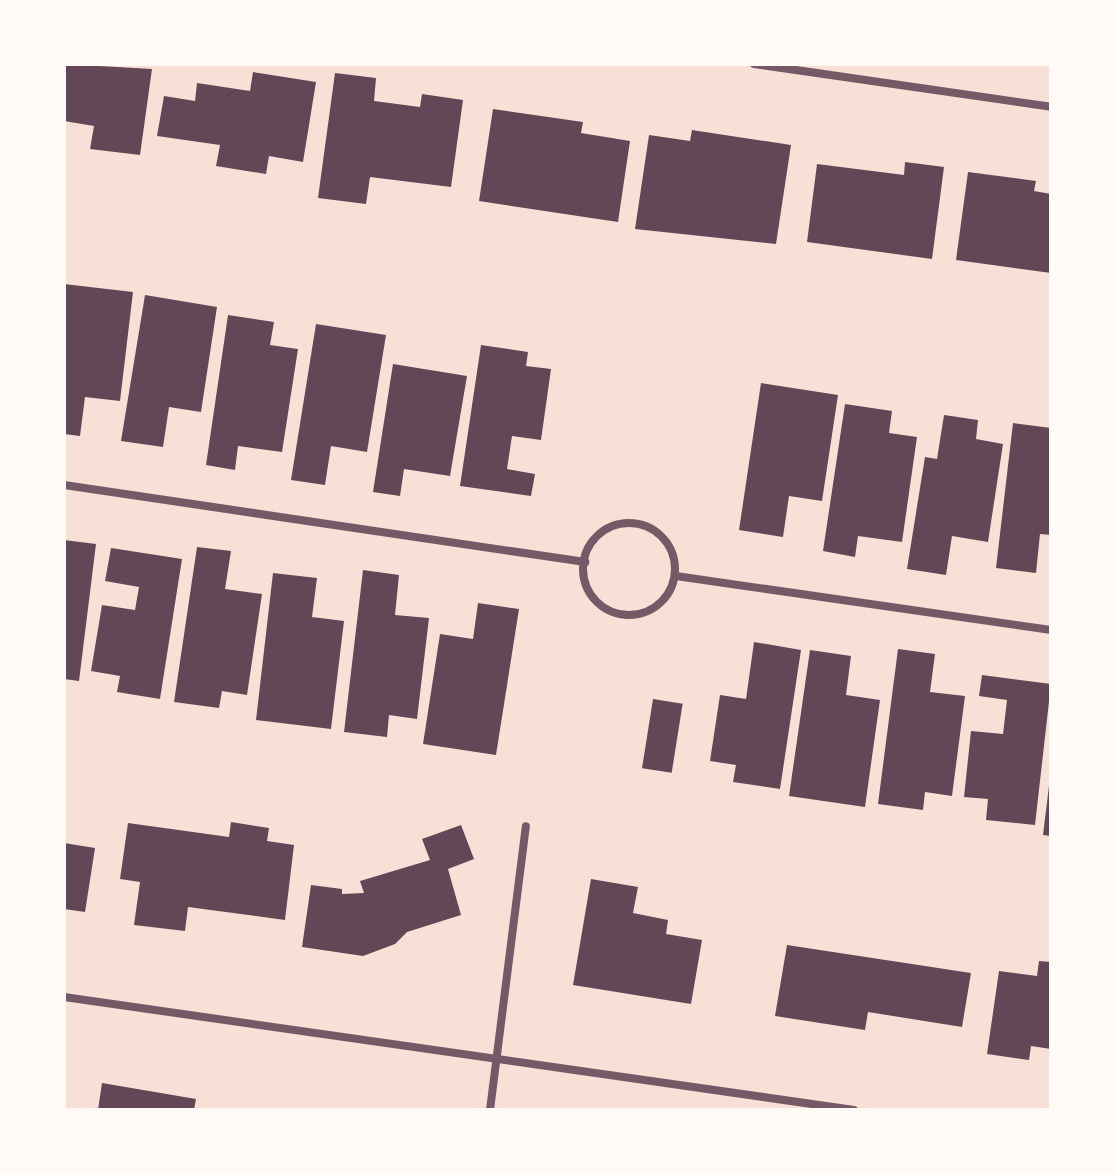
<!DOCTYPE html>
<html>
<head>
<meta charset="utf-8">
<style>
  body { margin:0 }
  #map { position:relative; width:1115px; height:1174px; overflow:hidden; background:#f7e1d7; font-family:Mulish,sans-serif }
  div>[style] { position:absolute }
  .building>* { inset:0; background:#644757; transform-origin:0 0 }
  .minor>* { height:8px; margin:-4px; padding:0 4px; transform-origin:4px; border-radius:4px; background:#755966 }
  .minor>.ring { margin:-4px; padding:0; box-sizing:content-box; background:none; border:8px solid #755966; border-radius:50% }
  span { translate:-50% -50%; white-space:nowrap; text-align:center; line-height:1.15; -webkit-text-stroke:8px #fffaf5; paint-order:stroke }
  .frame { position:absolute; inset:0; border:66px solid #fffaf5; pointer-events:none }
</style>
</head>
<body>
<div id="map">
  <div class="building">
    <div style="clip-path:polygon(64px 64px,152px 69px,140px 155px,90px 149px,94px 126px,64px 121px)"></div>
    <div style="clip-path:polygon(253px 72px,316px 82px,303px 162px,269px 156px,266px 174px,216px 166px,220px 145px,157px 136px,164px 96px,195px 101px,197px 83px,250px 91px)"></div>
    <div style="clip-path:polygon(335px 73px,376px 78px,374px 101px,420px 107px,422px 94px,463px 100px,451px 187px,370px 177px,366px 204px,318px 198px)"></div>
    <div style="clip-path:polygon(493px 109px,583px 122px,581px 133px,630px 141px,618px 222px,479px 201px)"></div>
    <div style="clip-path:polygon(692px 130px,791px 145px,776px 244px,635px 229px,649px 135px,690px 141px)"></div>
    <div style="clip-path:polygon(905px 162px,944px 167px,932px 259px,807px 242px,817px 164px,904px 175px)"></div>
    <div style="clip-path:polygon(968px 172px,1036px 181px,1034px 191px,1051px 194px,1051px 273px,956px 260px)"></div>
    <div style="clip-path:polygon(64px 284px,133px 292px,120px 401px,85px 397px,80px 436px,64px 434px)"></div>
    <div style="clip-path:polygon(145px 295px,217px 307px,201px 412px,169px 407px,163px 447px,121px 441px)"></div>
    <div style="clip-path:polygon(228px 315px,274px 322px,270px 345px,298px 349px,282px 452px,238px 446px,235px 470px,206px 465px)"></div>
    <div style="clip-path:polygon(316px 324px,386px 335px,367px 452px,331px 446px,325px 485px,291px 480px)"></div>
    <div style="clip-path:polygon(481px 345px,528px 352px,526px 366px,551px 369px,541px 440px,512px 436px,507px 469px,535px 474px,531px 496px,460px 486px)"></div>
    <div style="clip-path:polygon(393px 364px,467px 376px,450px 476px,404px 469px,400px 496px,373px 492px)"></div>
    <div style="clip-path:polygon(761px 383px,838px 395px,822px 501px,789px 496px,783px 537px,739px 530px)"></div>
    <div style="clip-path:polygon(845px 404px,892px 411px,889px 433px,917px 437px,902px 542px,858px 536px,855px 557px,823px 551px)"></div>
    <div style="clip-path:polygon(944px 415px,978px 420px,976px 439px,1003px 444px,988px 542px,952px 536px,946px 575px,907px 569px,925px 457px,937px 459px)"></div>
    <div style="clip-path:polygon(1013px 423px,1051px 428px,1051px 535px,1040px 534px,1036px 573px,996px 568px)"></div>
    <div style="clip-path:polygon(64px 540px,96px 544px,79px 681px,64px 679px)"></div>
    <div style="clip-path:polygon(197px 547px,231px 551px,225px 589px,262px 594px,247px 695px,222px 691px,219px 708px,174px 702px)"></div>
    <div style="clip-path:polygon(111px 548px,182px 559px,160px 699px,117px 692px,120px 676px,91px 671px,102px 605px,135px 610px,139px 587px,105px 581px)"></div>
    <div style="clip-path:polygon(363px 570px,399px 575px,395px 615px,429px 618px,417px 719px,389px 715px,387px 737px,344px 732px)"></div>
    <div style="clip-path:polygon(273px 573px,317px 578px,312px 617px,344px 621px,331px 729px,256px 720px)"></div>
    <div style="clip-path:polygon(478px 603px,519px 609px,496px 755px,423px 744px,440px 634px,473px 639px)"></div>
    <div style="clip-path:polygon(754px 642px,801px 650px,780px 789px,733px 782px,736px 765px,710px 761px,720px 695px,746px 699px)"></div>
    <div style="clip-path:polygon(898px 649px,935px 654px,930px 692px,965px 696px,952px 796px,925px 792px,923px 810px,878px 804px)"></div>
    <div style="clip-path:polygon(810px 650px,851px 656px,846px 695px,880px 700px,865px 807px,789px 796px)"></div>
    <div style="clip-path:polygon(982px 675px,1051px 684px,1035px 825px,986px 820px,988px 799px,964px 797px,971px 731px,1003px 734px,1007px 700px,979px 696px)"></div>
    <div style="left:653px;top:699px;width:30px;height:70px;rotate:9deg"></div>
    <div style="clip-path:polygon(1049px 786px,1051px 786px,1051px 836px,1043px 835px)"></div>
    <div style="clip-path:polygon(231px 822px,269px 828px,267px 841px,294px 845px,285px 920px,188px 907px,185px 931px,134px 925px,140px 882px,120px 879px,128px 823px,229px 837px)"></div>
    <div style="clip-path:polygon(461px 825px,474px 859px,448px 869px,461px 915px,407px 932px,395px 944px,363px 956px,302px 947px,311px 885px,342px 889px,342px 894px,364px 893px,360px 881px,430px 860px,422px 839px)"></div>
    <div style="clip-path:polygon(64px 843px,95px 848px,85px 912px,64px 909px)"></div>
    <div style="clip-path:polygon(591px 879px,638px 887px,633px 913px,668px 920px,666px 934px,702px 940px,691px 1004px,573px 985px)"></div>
    <div style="clip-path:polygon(787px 945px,971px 973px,962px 1027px,868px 1012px,865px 1030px,775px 1016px)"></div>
    <div style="clip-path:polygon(1039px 961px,1051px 962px,1051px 1049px,1031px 1046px,1029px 1060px,987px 1054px,999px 971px,1037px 976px)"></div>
    <div style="clip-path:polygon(102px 1083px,196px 1099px,194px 1110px,98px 1110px)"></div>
  </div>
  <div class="minor">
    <div style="left:754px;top:64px;width:300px;rotate:8.2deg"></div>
    <div style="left:64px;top:485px;width:527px;rotate:8.41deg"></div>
    <div class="ring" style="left:583px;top:523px;width:84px;height:84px"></div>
    <div style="left:676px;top:576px;width:379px;rotate:8.2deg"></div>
    <div style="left:64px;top:997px;width:798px;rotate:8.14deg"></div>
    <div style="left:490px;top:1110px;width:286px;rotate:-82.8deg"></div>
  </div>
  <div class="frame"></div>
</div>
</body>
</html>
